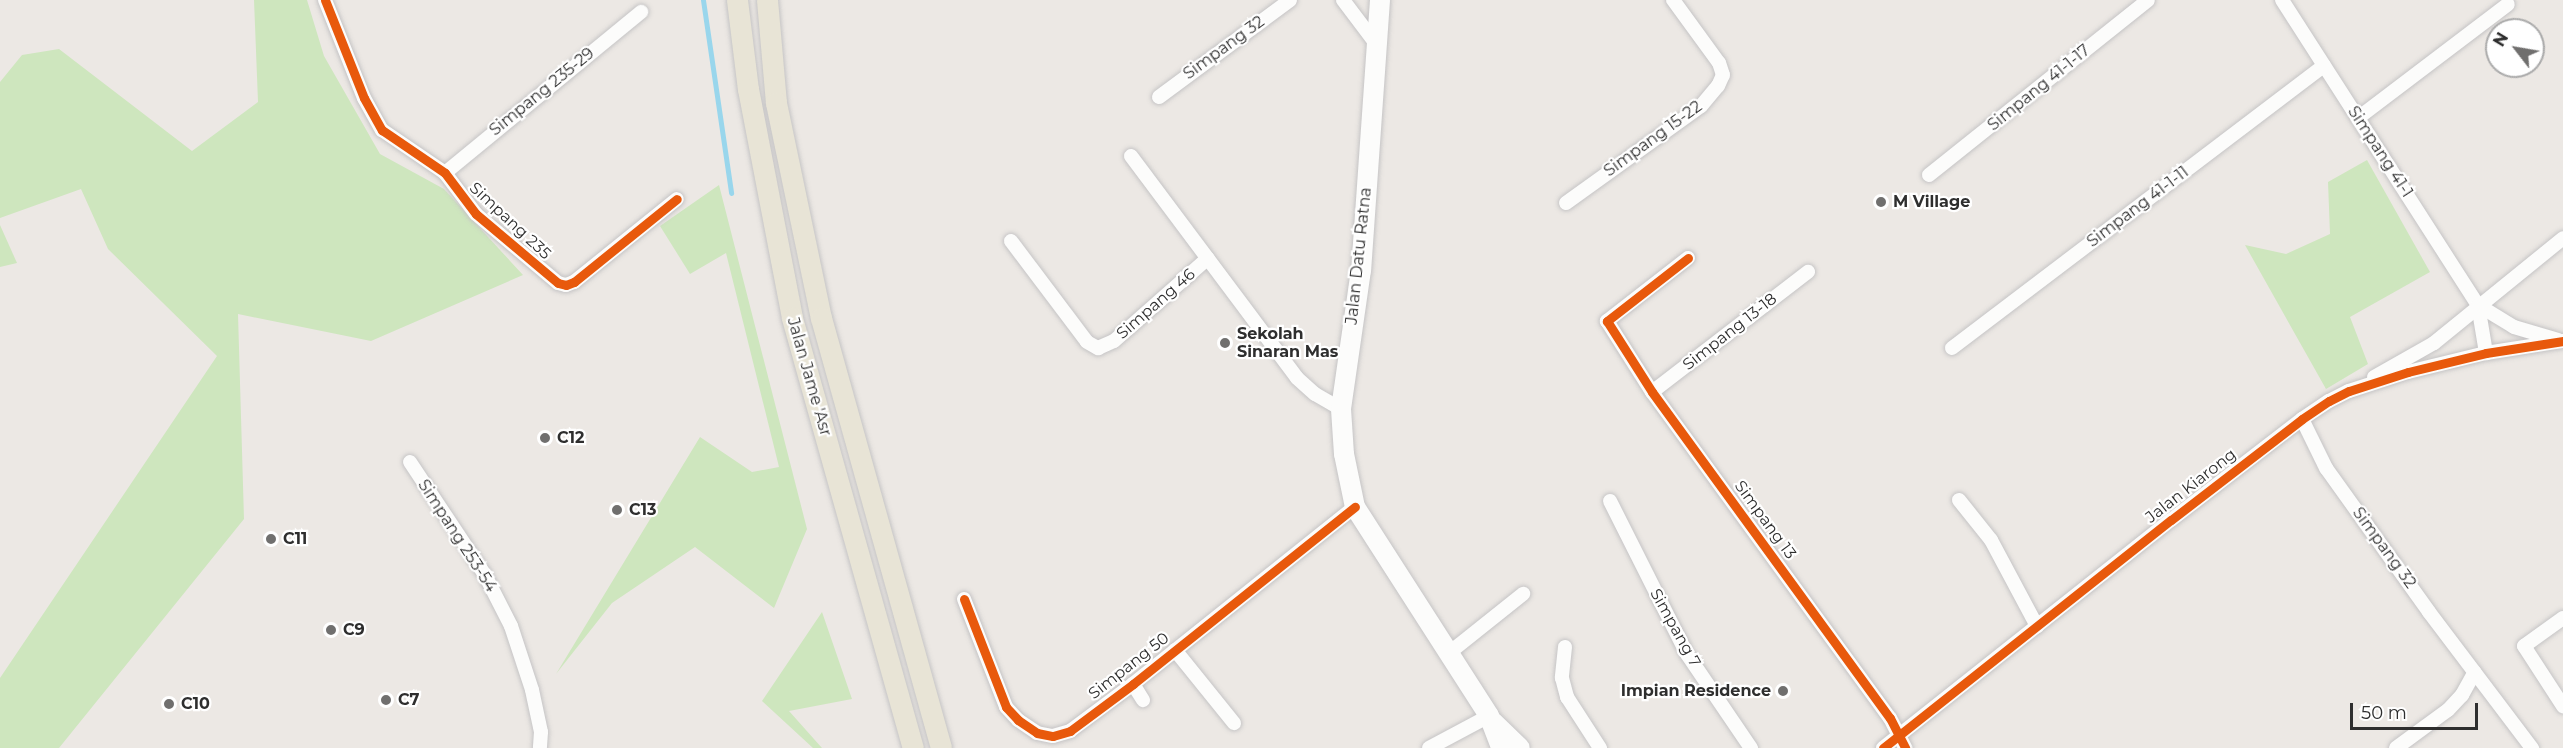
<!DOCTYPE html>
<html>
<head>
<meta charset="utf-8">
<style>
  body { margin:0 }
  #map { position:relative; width:2563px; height:748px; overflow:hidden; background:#ece8e4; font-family:Montserrat,sans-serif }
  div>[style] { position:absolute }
  .green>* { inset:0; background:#cee6be }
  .stream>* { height:5px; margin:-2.5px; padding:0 2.5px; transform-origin:2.5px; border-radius:2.5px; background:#99d6ec }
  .roads { filter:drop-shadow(0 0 2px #c5c4c5) drop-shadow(0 0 2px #c5c4c5) }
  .minor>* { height:14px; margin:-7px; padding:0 7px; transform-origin:7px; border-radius:7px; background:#fcfcfb }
  .secondary>* { height:20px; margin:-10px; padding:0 10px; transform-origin:10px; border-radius:10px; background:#fcfcfb }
  .primary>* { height:21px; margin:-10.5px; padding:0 10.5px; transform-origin:10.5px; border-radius:10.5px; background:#e8e4d6 }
  .cycleway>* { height:9px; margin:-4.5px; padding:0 4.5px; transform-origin:4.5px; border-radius:4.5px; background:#e8590c }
  .dots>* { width:16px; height:16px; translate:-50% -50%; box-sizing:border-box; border:3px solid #fff; border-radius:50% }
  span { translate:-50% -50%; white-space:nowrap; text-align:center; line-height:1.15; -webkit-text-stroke:4.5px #fff; paint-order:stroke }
  .street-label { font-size:16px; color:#2e2e2e }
  .poi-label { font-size:16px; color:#2e2e2e; font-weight:700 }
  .left { translate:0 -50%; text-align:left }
  .right { translate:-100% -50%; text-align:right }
  .north { position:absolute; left:2485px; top:18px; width:60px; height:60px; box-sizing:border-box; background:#fff; border:2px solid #ababab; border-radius:50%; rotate:301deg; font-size:16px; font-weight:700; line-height:24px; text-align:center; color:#2e2e2e }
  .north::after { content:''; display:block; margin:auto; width:21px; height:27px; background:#706f6e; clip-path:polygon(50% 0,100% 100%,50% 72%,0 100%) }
  .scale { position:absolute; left:2350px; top:703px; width:128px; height:27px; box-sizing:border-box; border:3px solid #2e2e2e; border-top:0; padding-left:8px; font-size:18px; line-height:21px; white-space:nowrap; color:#2e2e2e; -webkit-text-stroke:4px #fff; paint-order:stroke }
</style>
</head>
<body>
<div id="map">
  <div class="green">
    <div style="clip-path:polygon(254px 0,307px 0,324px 56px,380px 154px,444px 189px,523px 275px,371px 341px,238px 314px,244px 519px,59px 748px,0 748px,0 678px,217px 356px,108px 249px,81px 189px,0 218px,0 82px,22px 55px,59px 49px,192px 151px,258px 102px)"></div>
    <div style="clip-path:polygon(2367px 160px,2430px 272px,2350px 317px,2368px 364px,2326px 389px,2245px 245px,2286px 254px,2330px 234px,2328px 182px)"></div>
    <div style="clip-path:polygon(719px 185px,807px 529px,774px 608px,695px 547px,612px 603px,556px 674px,700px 437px,752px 472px,779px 467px,726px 253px,690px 274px,660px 226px)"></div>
    <div style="clip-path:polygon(0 225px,17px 263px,0 267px)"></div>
    <div style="clip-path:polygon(822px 612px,852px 699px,789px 711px,822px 748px,813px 748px,762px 701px)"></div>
  </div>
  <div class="stream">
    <div style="left:703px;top:0;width:195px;rotate:81.7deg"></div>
  </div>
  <div class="roads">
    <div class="minor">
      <div style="left:325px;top:0;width:105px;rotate:68.3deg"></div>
      <div style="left:364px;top:98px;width:37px;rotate:61deg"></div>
      <div style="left:382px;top:130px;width:76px;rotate:34.3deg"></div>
      <div style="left:445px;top:173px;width:51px;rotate:52.9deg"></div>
      <div style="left:476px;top:214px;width:107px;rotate:40.1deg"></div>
      <div style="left:558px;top:283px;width:8px;rotate:14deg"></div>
      <div style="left:566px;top:285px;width:9px;rotate:-21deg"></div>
      <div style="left:574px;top:282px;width:132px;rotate:-38.9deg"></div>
      <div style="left:1343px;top:0;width:56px;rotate:52.9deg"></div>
      <div style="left:2282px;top:0;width:363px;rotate:57.3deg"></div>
      <div style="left:2478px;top:305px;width:49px;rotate:80.5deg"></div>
      <div style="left:1159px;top:97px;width:163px;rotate:-36.5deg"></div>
      <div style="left:2358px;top:118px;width:188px;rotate:-37.2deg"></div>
      <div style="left:1131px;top:156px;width:277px;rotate:53.2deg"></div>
      <div style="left:1297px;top:378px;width:24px;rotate:42deg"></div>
      <div style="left:1315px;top:394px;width:30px;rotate:30deg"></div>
      <div style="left:445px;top:173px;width:254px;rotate:-39.4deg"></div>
      <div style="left:1929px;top:175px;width:280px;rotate:-38.6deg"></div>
      <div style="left:1566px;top:203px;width:166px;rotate:-35.7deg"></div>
      <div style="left:1701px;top:106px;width:26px;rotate:-50deg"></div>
      <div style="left:1718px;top:86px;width:12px;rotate:-66deg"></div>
      <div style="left:1723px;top:75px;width:13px;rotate:-108deg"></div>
      <div style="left:1719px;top:63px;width:78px;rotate:-126.1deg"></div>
      <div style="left:1011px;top:241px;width:126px;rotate:53deg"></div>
      <div style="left:1087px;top:342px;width:13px;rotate:29deg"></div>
      <div style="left:1098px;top:348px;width:17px;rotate:-24deg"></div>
      <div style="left:1114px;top:341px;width:125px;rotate:-41.4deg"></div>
      <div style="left:1688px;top:258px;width:103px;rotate:142.1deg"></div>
      <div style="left:1607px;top:321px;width:84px;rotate:57.6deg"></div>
      <div style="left:1652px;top:392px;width:404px;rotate:53.9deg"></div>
      <div style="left:1890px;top:718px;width:34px;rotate:63deg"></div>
      <div style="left:2478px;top:305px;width:42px;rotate:31.4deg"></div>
      <div style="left:2514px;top:327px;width:46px;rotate:16.5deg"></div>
      <div style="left:1952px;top:348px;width:467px;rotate:-37.2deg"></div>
      <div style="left:2374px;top:377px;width:69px;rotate:-29.5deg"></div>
      <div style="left:2434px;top:343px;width:166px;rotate:-39.1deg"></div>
      <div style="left:1652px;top:392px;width:197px;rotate:-37.6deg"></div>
      <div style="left:2302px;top:419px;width:55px;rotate:63.9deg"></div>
      <div style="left:2326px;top:468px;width:177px;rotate:54.4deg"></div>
      <div style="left:2429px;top:612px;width:171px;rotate:52.9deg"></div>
      <div style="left:410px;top:462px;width:136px;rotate:56.4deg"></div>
      <div style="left:485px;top:575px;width:57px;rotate:63deg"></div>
      <div style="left:511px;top:626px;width:67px;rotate:71.8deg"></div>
      <div style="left:532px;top:690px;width:43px;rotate:77.9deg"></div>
      <div style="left:541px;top:732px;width:16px;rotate:94deg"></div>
      <div style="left:1959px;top:500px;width:51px;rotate:51.3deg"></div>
      <div style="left:1991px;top:540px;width:98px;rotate:61.9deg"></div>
      <div style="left:1610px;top:501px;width:171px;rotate:63.3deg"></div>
      <div style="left:1687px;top:654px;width:114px;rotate:55.8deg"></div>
      <div style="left:964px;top:599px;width:116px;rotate:68.7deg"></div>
      <div style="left:1006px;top:707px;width:18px;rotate:47deg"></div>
      <div style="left:1018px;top:720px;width:23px;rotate:34deg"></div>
      <div style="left:1037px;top:733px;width:16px;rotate:11deg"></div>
      <div style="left:1053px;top:736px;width:18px;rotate:-16deg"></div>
      <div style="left:1070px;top:731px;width:79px;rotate:-36.7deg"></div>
      <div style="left:1133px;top:684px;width:284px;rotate:-38.6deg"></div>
      <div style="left:2563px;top:618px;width:48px;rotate:144.3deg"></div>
      <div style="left:2524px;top:646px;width:72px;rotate:57deg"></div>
      <div style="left:1565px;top:647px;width:31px;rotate:96deg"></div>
      <div style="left:1562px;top:678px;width:20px;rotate:75deg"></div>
      <div style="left:1567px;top:697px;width:61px;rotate:57.1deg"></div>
      <div style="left:1175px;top:650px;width:94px;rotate:51.1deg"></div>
      <div style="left:1449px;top:653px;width:95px;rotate:-38.6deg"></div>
      <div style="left:1133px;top:684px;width:19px;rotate:58deg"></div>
      <div style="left:1429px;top:748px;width:68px;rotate:-28.1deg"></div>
      <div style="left:1883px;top:748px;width:367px;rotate:-38.4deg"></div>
      <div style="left:2171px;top:520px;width:165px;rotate:-37.6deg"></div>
      <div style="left:2302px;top:419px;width:32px;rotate:-34deg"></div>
      <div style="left:2329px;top:401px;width:22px;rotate:-27deg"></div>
      <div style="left:2349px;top:391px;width:62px;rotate:-17.9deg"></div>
      <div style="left:2408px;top:372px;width:80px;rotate:-13.7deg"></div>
      <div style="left:2486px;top:353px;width:78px;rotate:-8.9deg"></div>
      <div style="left:2396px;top:748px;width:64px;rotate:-36.2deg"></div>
      <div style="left:2448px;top:710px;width:21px;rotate:-47deg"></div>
      <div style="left:2462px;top:695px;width:26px;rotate:-61deg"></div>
    </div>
    <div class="secondary">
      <div style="left:1380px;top:0;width:271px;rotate:94deg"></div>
      <div style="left:1361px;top:270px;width:140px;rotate:98.2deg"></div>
      <div style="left:1341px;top:409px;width:45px;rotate:86.2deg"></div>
      <div style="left:1344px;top:454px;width:54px;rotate:78.3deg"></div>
      <div style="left:1355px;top:507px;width:248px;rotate:57.3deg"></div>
      <div style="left:1489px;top:716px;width:34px;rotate:69deg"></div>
      <div style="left:1493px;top:722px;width:37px;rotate:44deg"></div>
    </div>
    <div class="primary">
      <div style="left:737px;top:0;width:90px;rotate:83deg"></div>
      <div style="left:748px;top:89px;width:233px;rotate:79.1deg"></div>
      <div style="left:792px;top:318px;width:447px;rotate:74.3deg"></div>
      <div style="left:767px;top:0;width:103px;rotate:85deg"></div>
      <div style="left:776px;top:103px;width:220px;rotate:78.2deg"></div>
      <div style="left:821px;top:318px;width:446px;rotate:74.4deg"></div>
    </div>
  </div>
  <div class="cycleway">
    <div style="left:325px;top:0;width:105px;rotate:68.3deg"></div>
    <div style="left:364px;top:98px;width:37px;rotate:61deg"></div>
    <div style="left:382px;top:130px;width:76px;rotate:34.3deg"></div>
    <div style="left:445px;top:173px;width:51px;rotate:52.9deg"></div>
    <div style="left:476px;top:214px;width:107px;rotate:40.1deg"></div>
    <div style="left:558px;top:283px;width:8px;rotate:14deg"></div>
    <div style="left:566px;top:285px;width:9px;rotate:-21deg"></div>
    <div style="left:574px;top:282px;width:132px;rotate:-38.9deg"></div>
    <div style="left:1688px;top:258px;width:103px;rotate:142.1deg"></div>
    <div style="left:1607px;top:321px;width:84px;rotate:57.6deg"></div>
    <div style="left:1652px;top:392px;width:404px;rotate:53.9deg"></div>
    <div style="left:1890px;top:718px;width:34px;rotate:63deg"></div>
    <div style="left:964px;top:599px;width:116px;rotate:68.7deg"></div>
    <div style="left:1006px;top:707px;width:18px;rotate:47deg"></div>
    <div style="left:1018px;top:720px;width:23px;rotate:34deg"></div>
    <div style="left:1037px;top:733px;width:16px;rotate:11deg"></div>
    <div style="left:1053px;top:736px;width:18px;rotate:-16deg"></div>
    <div style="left:1070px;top:731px;width:79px;rotate:-36.7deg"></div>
    <div style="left:1133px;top:684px;width:284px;rotate:-38.6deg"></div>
    <div style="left:1883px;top:748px;width:367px;rotate:-38.4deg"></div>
    <div style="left:2171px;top:520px;width:165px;rotate:-37.6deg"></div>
    <div style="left:2302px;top:419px;width:32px;rotate:-34deg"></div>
    <div style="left:2329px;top:401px;width:22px;rotate:-27deg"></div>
    <div style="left:2349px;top:391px;width:62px;rotate:-17.9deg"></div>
    <div style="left:2408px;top:372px;width:80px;rotate:-13.7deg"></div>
    <div style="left:2486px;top:353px;width:78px;rotate:-8.9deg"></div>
  </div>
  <div class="dots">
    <div style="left:1881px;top:202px;background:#706f6e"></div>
    <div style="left:1225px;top:343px;background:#706f6e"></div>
    <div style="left:545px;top:438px;background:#706f6e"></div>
    <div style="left:617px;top:510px;background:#706f6e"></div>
    <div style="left:271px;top:539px;background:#706f6e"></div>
    <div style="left:331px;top:630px;background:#706f6e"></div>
    <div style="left:1783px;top:691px;background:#706f6e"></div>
    <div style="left:386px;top:700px;background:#706f6e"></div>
    <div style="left:169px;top:704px;background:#706f6e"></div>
  </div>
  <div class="street-label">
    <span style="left:1224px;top:48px;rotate:-36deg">Simpang 32</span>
    <span style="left:2039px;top:88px;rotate:-39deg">Simpang 41-1-17</span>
    <span style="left:542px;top:92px;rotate:-39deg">Simpang 235-29</span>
    <span style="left:1653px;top:139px;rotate:-36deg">Simpang 15-22</span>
    <span style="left:2380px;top:152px;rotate:57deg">Simpang 41-1</span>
    <span style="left:2138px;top:207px;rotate:-37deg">Simpang 41-1-11</span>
    <span style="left:510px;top:221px;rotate:43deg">Simpang 235</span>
    <span style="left:1359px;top:256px;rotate:-84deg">Jalan Datu Ratna</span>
    <span style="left:1156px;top:304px;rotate:-41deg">Simpang 46</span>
    <span style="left:1730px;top:332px;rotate:-38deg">Simpang 13-18</span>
    <span style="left:809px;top:377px;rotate:74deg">Jalan Jame 'Asr</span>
    <span style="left:2191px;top:486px;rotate:-38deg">Jalan Kiarong</span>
    <span style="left:1765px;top:520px;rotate:54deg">Simpang 13</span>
    <span style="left:457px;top:536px;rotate:57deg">Simpang 253-54</span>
    <span style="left:2384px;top:548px;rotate:54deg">Simpang 32</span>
    <span style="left:1675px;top:628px;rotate:61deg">Simpang 7</span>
    <span style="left:1129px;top:666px;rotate:-38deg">Simpang 50</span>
  </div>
  <div class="poi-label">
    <span class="left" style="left:1893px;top:202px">M Village</span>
    <span class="left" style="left:1237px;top:343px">Sekolah<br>Sinaran Mas</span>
    <span class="left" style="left:557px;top:438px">C12</span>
    <span class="left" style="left:629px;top:510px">C13</span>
    <span class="left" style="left:283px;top:539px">C11</span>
    <span class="left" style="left:343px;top:630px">C9</span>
    <span class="right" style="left:1771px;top:691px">Impian Residence</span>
    <span class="left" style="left:398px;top:700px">C7</span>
    <span class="left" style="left:181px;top:704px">C10</span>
  </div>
  <div class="north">N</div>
  <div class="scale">50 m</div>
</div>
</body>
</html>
